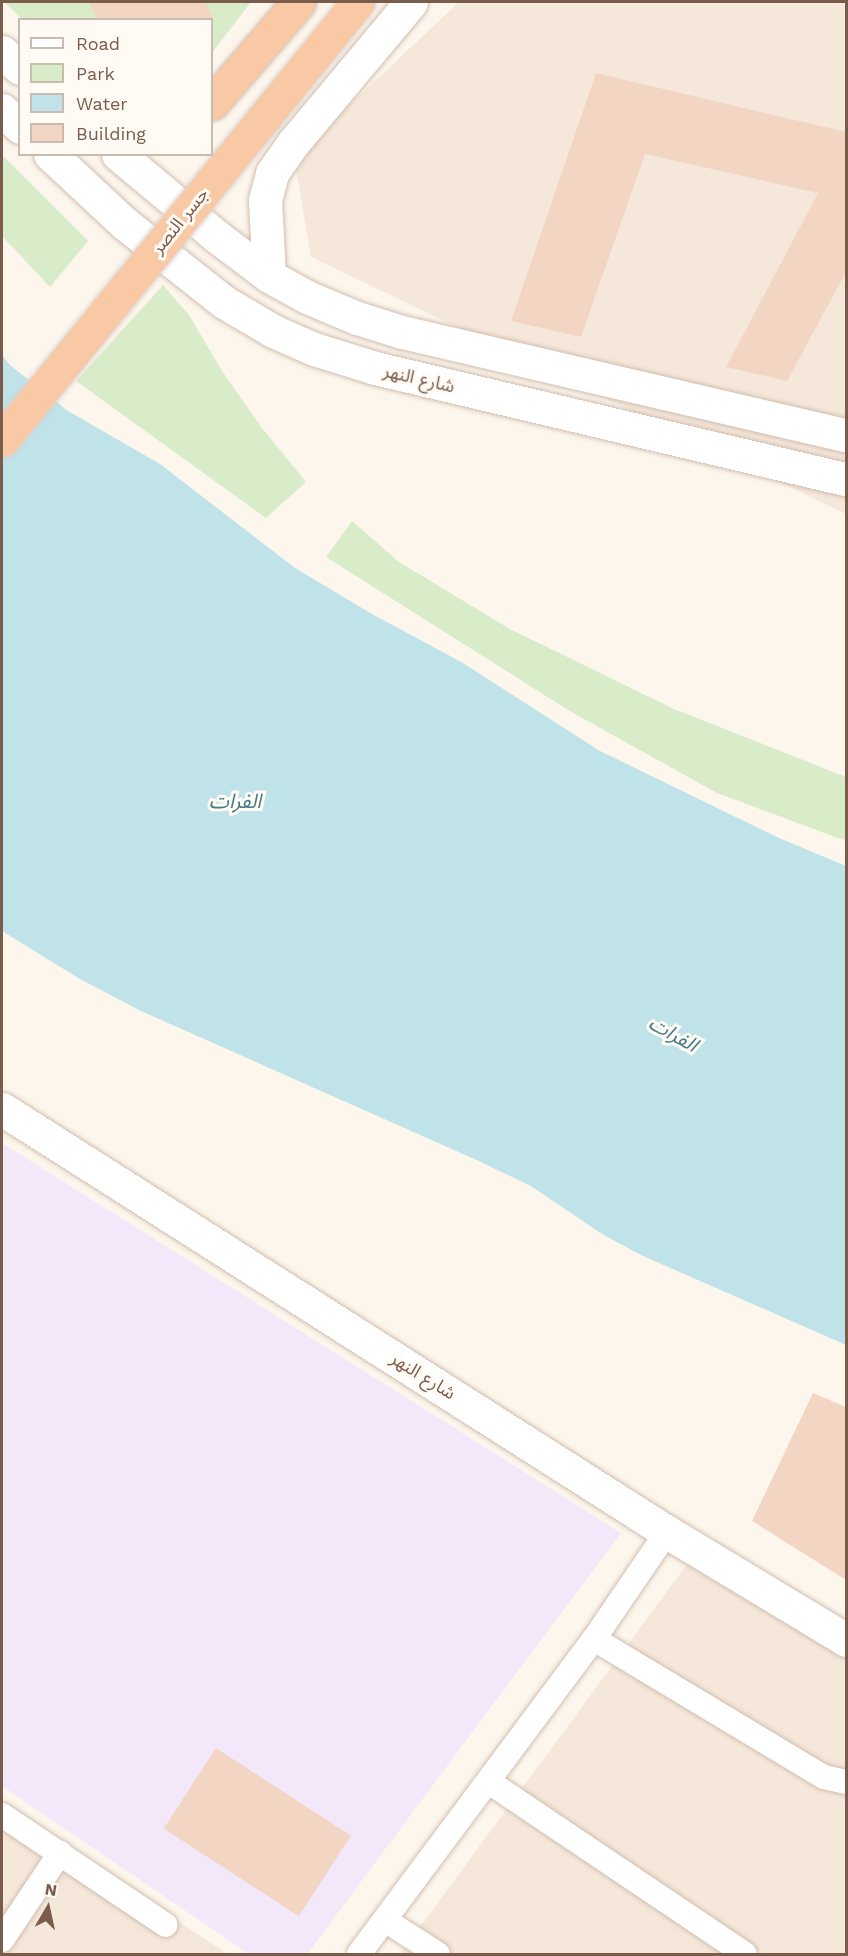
<!DOCTYPE html>
<html>
<head>
<meta charset="utf-8">
<style>
  body { margin:0 }
  #map { position:relative; width:848px; height:1956px; overflow:hidden; background:#fdf6ec; font-family:"Work Sans","Noto Sans Arabic",sans-serif }
  div>[style] { position:absolute }
  .residential>* { inset:0; background:#f5e8da }
  .education>* { inset:0; background:#f3e8fa }
  .green>* { inset:0; background:#d8ecc9 }
  .water>* { inset:0; background:#bfe3e8 }
  .building>* { inset:0; background:#f3d5c3; transform-origin:0 0 }
  .roads { filter:drop-shadow(0 0 2px #d1beb0) drop-shadow(0 0 2px #d1beb0) }
  .minor>* { height:24px; margin:-12px; padding:0 12px; transform-origin:12px; border-radius:12px; background:#fff }
  .secondary>* { height:33px; margin:-16.5px; padding:0 16.5px; transform-origin:16.5px; border-radius:16.5px; background:#fff }
  .trunk>* { height:33px; margin:-16.5px; padding:0 16.5px; transform-origin:16.5px; border-radius:16.5px; background:#f9c8a4 }
  .bridges { filter:drop-shadow(0 0 2px #dad1cd) drop-shadow(0 0 2px #dad1cd) }
  .trunk-bridge>* { height:33px; margin:-16.5px; padding:0 16.5px; transform-origin:16.5px; border-radius:16.5px; background:#f9c8a4 }
  span { translate:-50% -50%; white-space:nowrap; text-align:center; line-height:1.15; -webkit-text-stroke:6px #fffaf3; paint-order:stroke }
  .street-label { font-size:18px; color:#7a5c4d }
  .water-label { font-size:20px; color:#437c86; font-style:italic }
  .frame { position:absolute; inset:0; border:3px solid #7a5c4d; pointer-events:none }
  .legend { position:absolute; left:18px; top:18px; width:195px; height:138px; box-sizing:border-box; background:#fffaf3; border:2px solid #cabbb1; margin:0; padding:8px 10px; list-style:none; font-size:18px; color:#7a5c4d }
  .legend li { display:flex; align-items:center; gap:12px; height:30px }
  .legend b { width:30px; border:2px solid #cabbb1 }
  .north { position:absolute; left:18px; top:1878px; width:60px; height:60px; -webkit-text-stroke:4px #fffaf3; paint-order:stroke; rotate:9deg; font-size:16px; font-weight:700; line-height:24px; text-align:center; color:#7a5c4d }
  .north::after { content:''; display:block; margin:auto; width:21px; height:27px; background:#7a5c4d; clip-path:polygon(50% 0,100% 100%,50% 72%,0 100%) }
</style>
</head>
<body>
<div id="map">
  <div class="residential">
    <div style="clip-path:polygon(459px 2px,846px 2px,846px 514px,311px 257px,294px 157px)"></div>
    <div style="clip-path:polygon(693px 1556px,846px 1654px,846px 1954px,400px 1954px)"></div>
    <div style="clip-path:polygon(2px 1806px,228px 1954px,2px 1954px)"></div>
  </div>
  <div class="education">
    <div style="clip-path:polygon(2px 1143px,621px 1533px,307px 1954px,249px 1954px,2px 1786px)"></div>
  </div>
  <div class="green">
    <div style="clip-path:polygon(4px 2px,251px 2px,212px 53px,212px 20px,22px 19px)"></div>
    <div style="clip-path:polygon(2px 155px,88px 241px,50px 287px,2px 236px)"></div>
    <div style="clip-path:polygon(163px 285px,189px 315px,222px 371px,262px 428px,306px 482px,266px 518px,76px 381px)"></div>
    <div style="clip-path:polygon(352px 521px,399px 562px,510px 629px,674px 709px,846px 777px,846px 841px,717px 793px,568px 710px,326px 557px)"></div>
  </div>
  <div class="water">
    <div style="clip-path:polygon(2px 355px,10px 365px,68px 411px,160px 464px,295px 568px,372px 614px,463px 663px,600px 751px,779px 838px,846px 866px,846px 1345px,641px 1255px,602px 1234px,531px 1186px,481px 1162px,141px 1011px,80px 979px,2px 931px)"></div>
  </div>
  <div class="building">
    <div style="clip-path:polygon(88px 2px,205px 2px,213px 17px,209px 20px,98px 20px)"></div>
    <div style="clip-path:polygon(596px 73px,846px 132px,846px 272px,787px 381px,726px 367px,818px 193px,645px 154px,581px 337px,511px 321px)"></div>
    <div style="clip-path:polygon(813px 1393px,846px 1407px,846px 1580px,752px 1521px)"></div>
    <div style="left:216px;top:1748px;width:161px;height:96px;rotate:33deg"></div>
  </div>
  <div class="roads">
    <div class="minor">
      <div style="left:594px;top:1639px;width:268px;rotate:31deg"></div>
      <div style="left:824px;top:1777px;width:23px;rotate:13deg"></div>
      <div style="left:489px;top:1782px;width:308px;rotate:33.9deg"></div>
      <div style="left:2px;top:1815px;width:197px;rotate:33.9deg"></div>
      <div style="left:385px;top:1920px;width:63px;rotate:32.7deg"></div>
      <div style="left:2px;top:1940px;width:105px;rotate:-56.3deg"></div>
      <div style="left:359px;top:1954px;width:393px;rotate:-53.3deg"></div>
      <div style="left:594px;top:1639px;width:130px;rotate:-55.7deg"></div>
    </div>
    <div class="secondary">
      <div style="left:2px;top:52px;width:24px;rotate:42deg"></div>
      <div style="left:2px;top:110px;width:25px;rotate:43deg"></div>
      <div style="left:50px;top:154px;width:101px;rotate:43deg"></div>
      <div style="left:124px;top:223px;width:127px;rotate:38.3deg"></div>
      <div style="left:224px;top:302px;width:57px;rotate:30.6deg"></div>
      <div style="left:273px;top:331px;width:45px;rotate:23.7deg"></div>
      <div style="left:314px;top:349px;width:64px;rotate:17.3deg"></div>
      <div style="left:375px;top:368px;width:484px;rotate:13.3deg"></div>
      <div style="left:118px;top:154px;width:128px;rotate:39.9deg"></div>
      <div style="left:216px;top:236px;width:66px;rotate:37deg"></div>
      <div style="left:269px;top:276px;width:43px;rotate:28.9deg"></div>
      <div style="left:307px;top:297px;width:54px;rotate:22.8deg"></div>
      <div style="left:357px;top:318px;width:47px;rotate:17.3deg"></div>
      <div style="left:402px;top:332px;width:456px;rotate:13.1deg"></div>
      <div style="left:269px;top:276px;width:76px;rotate:-93deg"></div>
      <div style="left:265px;top:200px;width:28px;rotate:-75deg"></div>
      <div style="left:272px;top:173px;width:38px;rotate:-55deg"></div>
      <div style="left:294px;top:142px;width:182px;rotate:-50.1deg"></div>
      <div style="left:2px;top:1109px;width:788px;rotate:32.46deg"></div>
      <div style="left:667px;top:1532px;width:209px;rotate:31.1deg"></div>
    </div>
    <div class="trunk">
      <div style="left:212px;top:103px;width:133px;rotate:-49.3deg"></div>
    </div>
  </div>
  <div class="bridges">
    <div class="trunk-bridge">
      <div style="left:2px;top:440px;width:564px;rotate:-50.9deg"></div>
    </div>
  </div>
  <div class="street-label">
    <span style="left:180px;top:221px;rotate:-51deg">جسر النصر</span>
    <span style="left:419px;top:379px;rotate:13deg">شارع النهر</span>
    <span style="left:423px;top:1376px;rotate:32deg">شارع النهر</span>
  </div>
  <div class="water-label">
    <span style="left:235px;top:801px">الفرات</span>
    <span style="left:673px;top:1034px;rotate:29deg">الفرات</span>
  </div>
  <div class="frame"></div>
  <ul class="legend">
  <li><b style="height:8px;background:#fff"></b>Road</li>
  <li><b style="height:16px;background:#d8ecc9"></b>Park</li>
  <li><b style="height:16px;background:#bfe3e8"></b>Water</li>
  <li><b style="height:16px;background:#f3d5c3"></b>Building</li>
  </ul>
  <div class="north">N</div>
</div>
</body>
</html>
